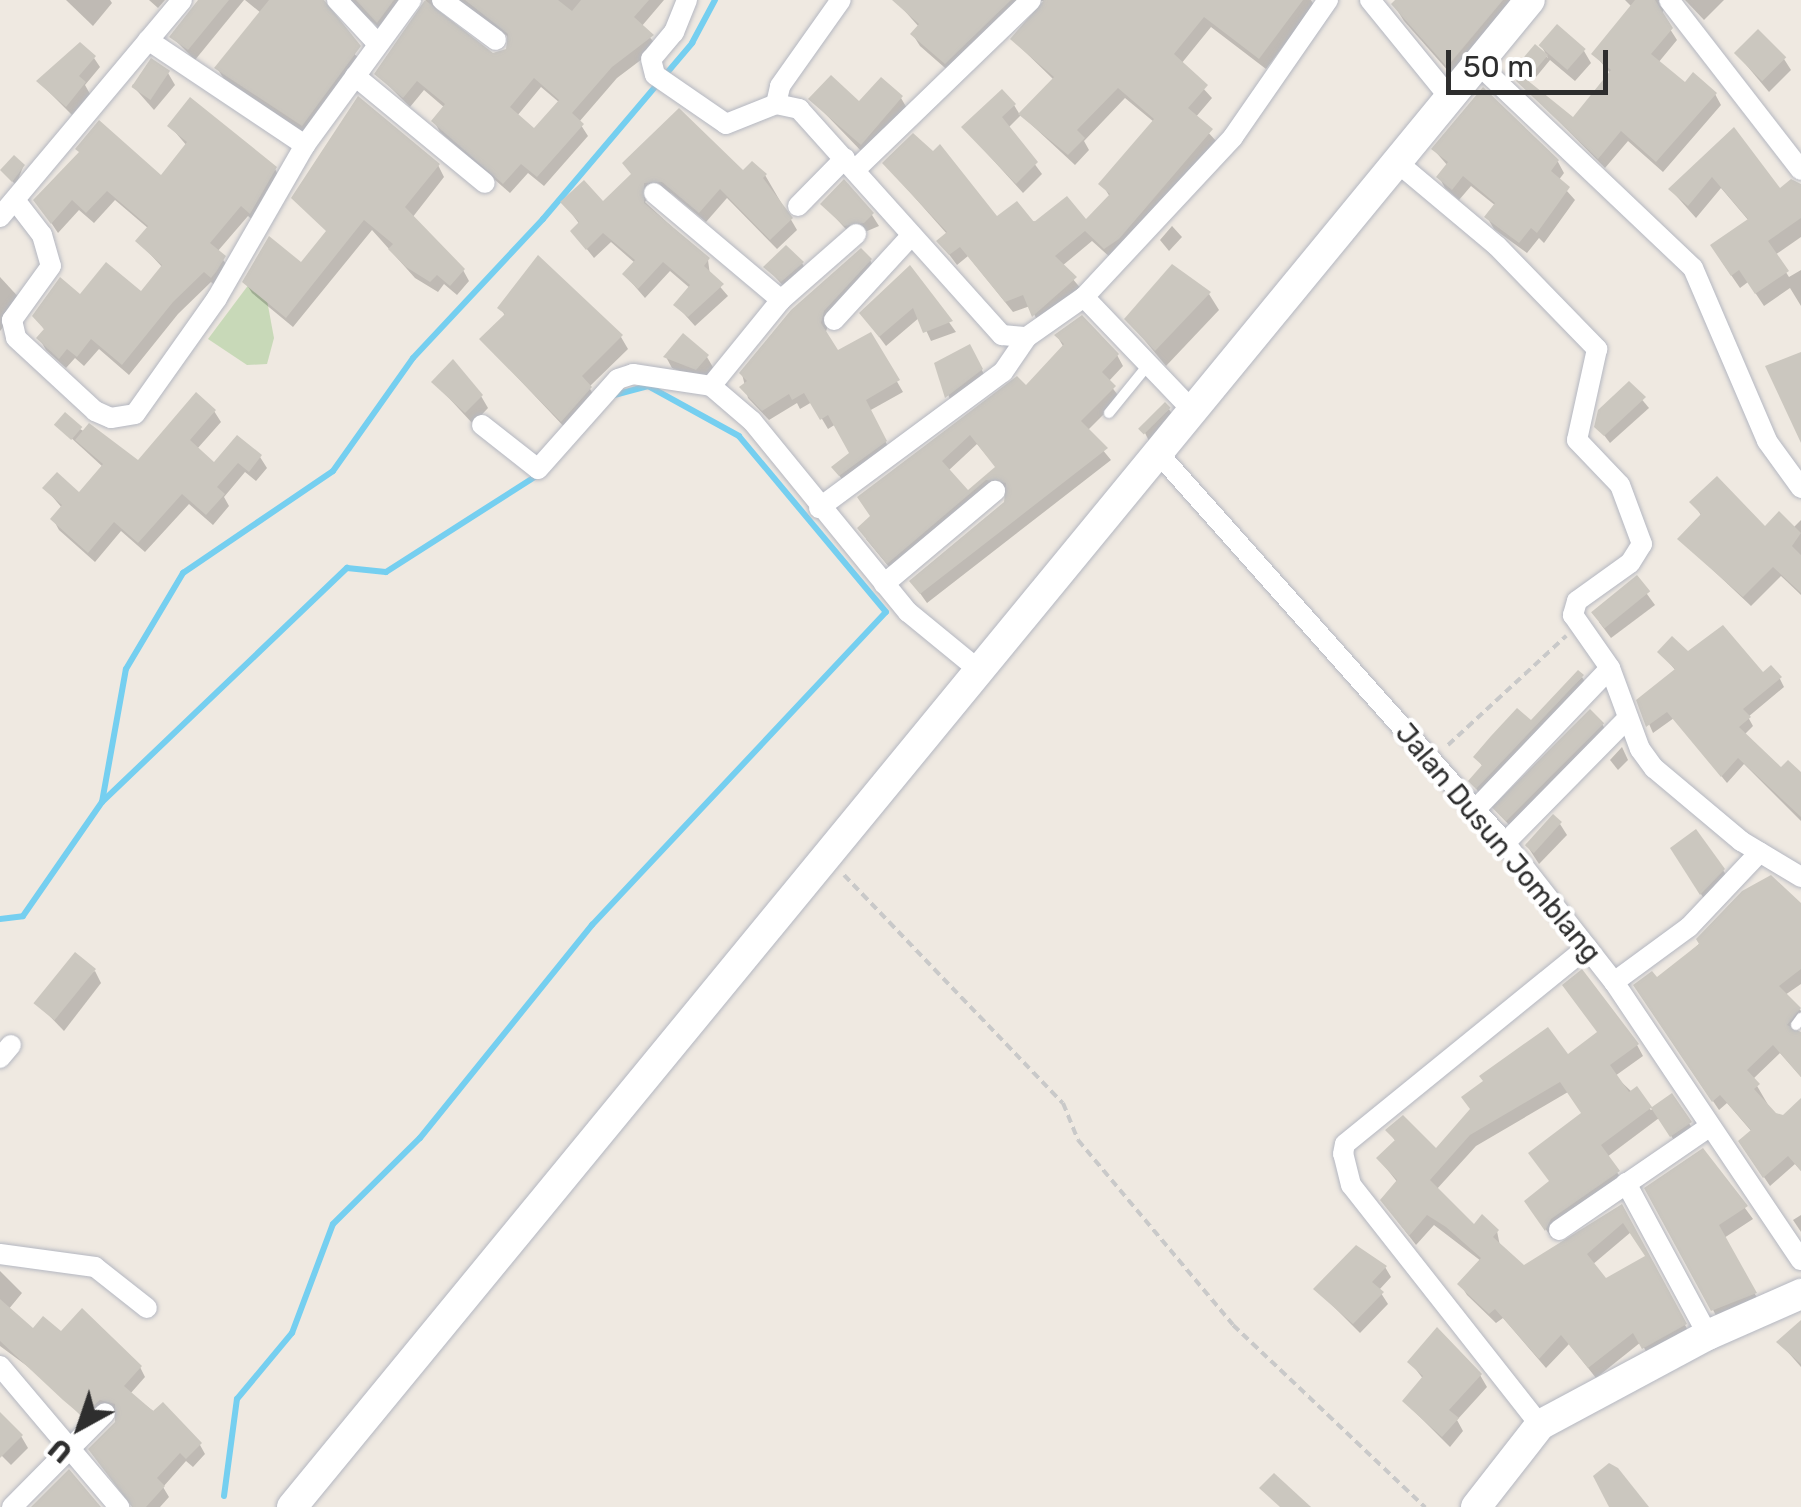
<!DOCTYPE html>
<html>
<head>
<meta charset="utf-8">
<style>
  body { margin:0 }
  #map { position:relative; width:1801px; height:1507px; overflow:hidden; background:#efe9e1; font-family:Rubik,sans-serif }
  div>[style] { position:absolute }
  .cemetery>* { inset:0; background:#c8d9b8 }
  .shadow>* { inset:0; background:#0003 }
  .stream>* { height:6px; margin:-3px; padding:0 3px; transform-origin:3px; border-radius:3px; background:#75cff0 }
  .building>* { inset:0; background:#cbc7bf; transform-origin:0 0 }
  .path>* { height:4px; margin-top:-2px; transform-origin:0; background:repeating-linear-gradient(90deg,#c9c9c9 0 8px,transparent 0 13px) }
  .roads { filter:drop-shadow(0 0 2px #b4b7c1) drop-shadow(0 0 2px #b4b7c1) }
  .lane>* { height:10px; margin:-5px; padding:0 5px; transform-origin:5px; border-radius:5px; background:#fff }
  .street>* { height:20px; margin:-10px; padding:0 10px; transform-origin:10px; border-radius:10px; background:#fff }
  .secondary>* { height:30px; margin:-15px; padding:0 15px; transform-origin:15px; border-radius:15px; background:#fff }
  span { translate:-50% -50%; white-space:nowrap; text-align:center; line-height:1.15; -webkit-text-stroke:9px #fff; paint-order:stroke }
  .street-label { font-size:28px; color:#2e2e2e }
  .north { position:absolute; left:30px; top:1377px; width:100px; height:100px; -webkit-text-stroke:8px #fff; paint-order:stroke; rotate:220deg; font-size:28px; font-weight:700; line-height:40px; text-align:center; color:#2e2e2e }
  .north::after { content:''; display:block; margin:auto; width:35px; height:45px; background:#2e2e2e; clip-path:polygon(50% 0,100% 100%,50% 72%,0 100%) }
  .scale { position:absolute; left:1446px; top:50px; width:162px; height:45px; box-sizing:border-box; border:5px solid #2e2e2e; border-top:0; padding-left:12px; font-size:30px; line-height:35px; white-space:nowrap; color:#2e2e2e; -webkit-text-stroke:8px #fff; paint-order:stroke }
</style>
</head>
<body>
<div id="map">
  <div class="cemetery">
    <div style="clip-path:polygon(261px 268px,274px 338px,267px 364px,247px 365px,208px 339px)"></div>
  </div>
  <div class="shadow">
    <div style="clip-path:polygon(66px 0,110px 0,112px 3px,93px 26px)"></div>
    <div style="clip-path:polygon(149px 0,165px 0,158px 8px)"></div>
    <div style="clip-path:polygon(201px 0,244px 0,195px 60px,172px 37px)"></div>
    <div style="clip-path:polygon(245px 0,296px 0,363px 62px,309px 136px,224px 79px,217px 68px,261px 13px)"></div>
    <div style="clip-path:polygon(347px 0,409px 0,384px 32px)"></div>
    <div style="clip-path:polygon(evenodd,426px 0,447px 0,436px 2px,438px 17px,488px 54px,509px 51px,507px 36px,459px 0,664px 0,641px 27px,658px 47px,617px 78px,579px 122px,588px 136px,544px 186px,528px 173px,510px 193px,440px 132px,434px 121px,445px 108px,424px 90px,410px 107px,377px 74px,426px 0,541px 87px,560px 103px,535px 131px,517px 116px,541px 87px)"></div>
    <div style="clip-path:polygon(895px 0,1311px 0,1314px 5px,1266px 69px,1211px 27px,1181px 64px,1212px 98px,1195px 118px,1217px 142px,1112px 259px,1092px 241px,1062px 266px,1082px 290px,1040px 326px,1030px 306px,1013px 312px,968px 256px,957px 265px,939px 241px,947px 234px,885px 164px,997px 220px,1085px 223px,1110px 197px,1102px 184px,1154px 122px,1125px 98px,1084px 141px,1089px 150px,1075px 165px,1021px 115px,1008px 128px,1042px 174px,1023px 193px,964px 128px,1014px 105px,1020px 115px,1054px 80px,1013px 40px,1044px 10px,1043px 1px,1028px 1px,952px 74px,920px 46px,913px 35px,919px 27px)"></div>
    <div style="clip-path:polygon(1399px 0,1534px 0,1457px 81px,1404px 21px,1394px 5px)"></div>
    <div style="clip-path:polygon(1625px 0,1669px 0,1661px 15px,1677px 40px,1658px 63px,1685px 86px,1715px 94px,1721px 105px,1663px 172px,1628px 141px,1605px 168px,1519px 81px,1573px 121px,1611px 74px,1594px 54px,1632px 7px)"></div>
    <div style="clip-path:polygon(1685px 0,1724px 0,1704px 20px)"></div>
    <div style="clip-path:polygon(1535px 47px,1548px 58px,1542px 47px,1584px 51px,1591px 63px,1575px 81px,1550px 60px,1536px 77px,1522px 63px)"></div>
    <div style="clip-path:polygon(1737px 54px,1784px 59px,1791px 70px,1769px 92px)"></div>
    <div style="clip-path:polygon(94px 58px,100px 67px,85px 85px,90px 94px,72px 115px,39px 82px)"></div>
    <div style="clip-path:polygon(168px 73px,175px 85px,154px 110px,132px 85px)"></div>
    <div style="clip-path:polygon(901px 98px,908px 110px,865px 155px,811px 99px,860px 105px)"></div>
    <div style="clip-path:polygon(170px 126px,275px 169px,281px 180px,256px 223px,248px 216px,217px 252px,230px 269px,218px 288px,211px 282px,178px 314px,129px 375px,99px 349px,84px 366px,75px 358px,66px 368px,46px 350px,39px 338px,46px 332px,35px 316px,80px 297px,141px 294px,163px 268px,138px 241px,149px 229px,115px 200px,94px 223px,79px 210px,58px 233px,36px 200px,161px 178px,187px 146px)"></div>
    <div style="clip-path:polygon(1733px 131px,1780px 192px,1801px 185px,1801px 237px,1775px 255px,1789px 277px,1801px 270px,1801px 306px,1790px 288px,1764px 306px,1748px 282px,1740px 288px,1720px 259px,1749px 221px,1721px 188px,1696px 218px,1671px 190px)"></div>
    <div style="clip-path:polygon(1434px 150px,1558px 162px,1564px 173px,1558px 181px,1575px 200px,1544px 243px,1539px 238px,1527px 253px,1494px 229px,1487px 217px,1496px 206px,1471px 186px,1459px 200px,1445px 188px,1439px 177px,1448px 166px)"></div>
    <div style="clip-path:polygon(438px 165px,444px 177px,412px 218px,463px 270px,469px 281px,457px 295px,444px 284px,438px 292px,415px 278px,372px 230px,293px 327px,252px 293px,245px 282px,302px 266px,328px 232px,294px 198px)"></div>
    <div style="clip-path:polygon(23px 167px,16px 185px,2px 171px)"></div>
    <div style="clip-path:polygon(765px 175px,797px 230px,777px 249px,727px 198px,706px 222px,671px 193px,655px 190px,645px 202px,708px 260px,710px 275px,728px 296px,695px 326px,677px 306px,691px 289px,670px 271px,645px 298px,625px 275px,635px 263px,611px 242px,594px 258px,573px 232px,580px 225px,564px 203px,603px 204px,632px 176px)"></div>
    <div style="clip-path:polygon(823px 204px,872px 215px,879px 226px,853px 237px)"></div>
    <div style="clip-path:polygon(1172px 226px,1182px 237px,1169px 251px,1160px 240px)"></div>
    <div style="clip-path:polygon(870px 260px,876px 271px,829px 322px,825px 335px,838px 354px,870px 335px,903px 392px,869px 411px,891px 452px,846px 485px,834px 468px,852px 453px,836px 424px,828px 429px,812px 402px,800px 409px,797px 403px,769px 420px,748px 398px,742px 374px)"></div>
    <div style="clip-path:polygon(802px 263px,807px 272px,787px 290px,766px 267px)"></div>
    <div style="clip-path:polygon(910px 268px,956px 332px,931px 341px,920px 317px,886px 346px,862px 314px)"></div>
    <div style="clip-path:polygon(0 277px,23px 302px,0 331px)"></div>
    <div style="clip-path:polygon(1209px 294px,1219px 310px,1166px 366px,1127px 319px)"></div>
    <div style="clip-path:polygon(500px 308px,621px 337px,628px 349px,589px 387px,597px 401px,569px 432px,482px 340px,506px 317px)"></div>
    <div style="clip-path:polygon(evenodd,1057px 336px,1117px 355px,1123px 366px,1108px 382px,1120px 398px,1087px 431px,1111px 460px,927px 603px,912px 582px,1006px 503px,1007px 492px,993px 490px,894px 573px,866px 539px,872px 517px,861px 499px,1026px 388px,1063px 346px,1057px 336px,977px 444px,997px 468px,968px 494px,948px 471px,977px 444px)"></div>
    <div style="clip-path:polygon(970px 347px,987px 380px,952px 405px,937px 364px)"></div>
    <div style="clip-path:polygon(666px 357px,707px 357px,714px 369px,703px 381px,672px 368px)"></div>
    <div style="clip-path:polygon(434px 382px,481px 396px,488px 408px,473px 424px)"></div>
    <div style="clip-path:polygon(1629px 384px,1649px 408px,1610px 443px,1597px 426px)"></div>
    <div style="clip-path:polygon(1169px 409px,1176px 421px,1150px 443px,1144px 431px)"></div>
    <div style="clip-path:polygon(214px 411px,221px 422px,197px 449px,215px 465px,260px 457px,267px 468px,256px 481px,245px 472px,224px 497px,229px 506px,213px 525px,189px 504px,145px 552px,121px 531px,95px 562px,59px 530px,53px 519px,62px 508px,46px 489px,80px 496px,103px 467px,57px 425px,80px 429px,138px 463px)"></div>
    <div style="clip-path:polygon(1693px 502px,1765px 529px,1793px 528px,1801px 520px,1801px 595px,1781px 576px,1751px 606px,1680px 539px,1702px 517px)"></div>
    <div style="clip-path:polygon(1636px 579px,1655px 605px,1611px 638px,1599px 622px)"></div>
    <div style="clip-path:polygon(1660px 652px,1780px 679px,1784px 687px,1748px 717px,1753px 726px,1744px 735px,1781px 771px,1801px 776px,1801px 821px,1744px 764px,1727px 783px,1674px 718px,1653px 733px,1639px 701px,1676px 671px)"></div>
    <div style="clip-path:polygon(1582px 677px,1587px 685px,1481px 796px,1471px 781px,1483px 767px,1476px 757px,1531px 723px)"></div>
    <div style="clip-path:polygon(1602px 724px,1605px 729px,1510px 826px,1500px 815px)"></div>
    <div style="clip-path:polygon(1622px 747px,1628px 760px,1618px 770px,1610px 760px)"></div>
    <div style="clip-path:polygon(1560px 824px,1567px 835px,1539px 864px,1526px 844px)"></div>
    <div style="clip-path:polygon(1680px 861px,1723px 870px,1730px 882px,1708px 905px)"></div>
    <div style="clip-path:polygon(1771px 878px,1801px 909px,1801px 984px,1785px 995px,1801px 1011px,1795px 1034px,1801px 1035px,1801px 1077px,1780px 1053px,1753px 1079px,1774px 1115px,1784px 1117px,1801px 1102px,1801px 1171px,1795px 1164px,1770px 1186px,1747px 1152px,1752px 1132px,1727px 1103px,1719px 1110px,1642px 996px)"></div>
    <div style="clip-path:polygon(95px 971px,101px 983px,64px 1031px,38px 1004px)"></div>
    <div style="clip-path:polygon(evenodd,1637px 1045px,1643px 1056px,1615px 1076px,1651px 1110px,1671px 1096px,1696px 1134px,1678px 1146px,1659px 1118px,1607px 1157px,1624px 1183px,1552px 1238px,1534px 1213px,1584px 1115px,1568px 1092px,1476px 1146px,1436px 1190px,1474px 1227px,1497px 1231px,1500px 1246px,1524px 1268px,1621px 1207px,1691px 1336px,1650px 1359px,1641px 1342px,1596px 1378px,1569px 1344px,1546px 1368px,1503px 1318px,1496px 1323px,1467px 1295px,1460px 1284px,1481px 1261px,1434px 1225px,1416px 1245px,1390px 1211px,1398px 1183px,1379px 1159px,1396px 1142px,1388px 1130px,1436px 1152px,1567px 1057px,1637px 1045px,1631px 1232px,1647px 1257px,1605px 1281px,1592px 1265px,1631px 1232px)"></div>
    <div style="clip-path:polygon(1703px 1151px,1753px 1219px,1724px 1238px,1761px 1305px,1719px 1321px,1648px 1189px)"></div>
    <div style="clip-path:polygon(1801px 1215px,1801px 1232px,1793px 1220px)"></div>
    <div style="clip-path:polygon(1385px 1267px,1391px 1277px,1379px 1290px,1388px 1304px,1360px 1333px,1316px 1289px)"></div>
    <div style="clip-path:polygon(0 1271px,22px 1293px,8px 1310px,33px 1332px,61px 1335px,140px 1367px,145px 1377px,130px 1394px,200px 1445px,205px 1454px,193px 1467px,186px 1461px,163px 1487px,169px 1497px,160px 1507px,132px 1507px,118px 1412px,106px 1409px,89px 1424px,46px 1380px,0 1346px)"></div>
    <div style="clip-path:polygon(1801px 1324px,1801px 1367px,1780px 1343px)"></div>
    <div style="clip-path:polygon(1410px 1362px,1480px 1375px,1487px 1387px,1457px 1420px,1463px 1431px,1450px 1447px,1405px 1402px,1424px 1380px)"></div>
    <div style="clip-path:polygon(0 1427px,21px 1436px,28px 1448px,11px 1465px,0 1454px)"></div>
  </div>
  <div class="stream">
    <div style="left:102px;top:802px;width:339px;rotate:-43.7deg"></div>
    <div style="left:347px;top:568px;width:39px;rotate:6deg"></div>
    <div style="left:386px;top:572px;width:182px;rotate:-32.6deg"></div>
    <div style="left:0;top:919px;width:23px;rotate:-7deg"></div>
    <div style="left:23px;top:916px;width:139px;rotate:-55.3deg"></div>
    <div style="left:102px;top:802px;width:135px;rotate:-79.8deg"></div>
    <div style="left:126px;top:669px;width:112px;rotate:-59.3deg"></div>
    <div style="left:183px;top:573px;width:181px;rotate:-34.2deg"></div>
    <div style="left:333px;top:471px;width:138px;rotate:-54.7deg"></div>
    <div style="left:413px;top:358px;width:190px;rotate:-46.9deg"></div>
    <div style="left:543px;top:219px;width:231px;rotate:-49.7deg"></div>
    <div style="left:692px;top:43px;width:49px;rotate:-61.9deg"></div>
    <div style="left:224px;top:1496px;width:98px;rotate:-82.4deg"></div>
    <div style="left:237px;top:1399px;width:86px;rotate:-50.2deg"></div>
    <div style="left:292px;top:1333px;width:116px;rotate:-69.4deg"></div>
    <div style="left:333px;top:1224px;width:122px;rotate:-44.7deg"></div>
    <div style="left:420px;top:1138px;width:274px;rotate:-51.1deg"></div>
    <div style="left:592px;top:925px;width:429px;rotate:-46.8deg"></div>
    <div style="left:886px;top:612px;width:229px;rotate:-129.9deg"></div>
    <div style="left:739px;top:436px;width:104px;rotate:-151.2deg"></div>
    <div style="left:648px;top:386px;width:39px;rotate:165deg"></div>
  </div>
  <div class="building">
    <div style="clip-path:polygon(198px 0,229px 0,188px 50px,169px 37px)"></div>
    <div style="clip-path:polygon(269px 0,324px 0,361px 46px,302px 126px,214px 68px)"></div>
    <div style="clip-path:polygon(356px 0,394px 0,377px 23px)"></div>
    <div style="clip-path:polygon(evenodd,425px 0,493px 53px,506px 49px,508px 34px,465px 0,558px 0,572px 11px,581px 0,649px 0,634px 17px,654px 35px,612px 67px,572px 113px,584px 124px,537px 177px,521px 164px,503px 184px,431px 121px,445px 104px,417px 81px,403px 98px,374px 74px,425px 0,534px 78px,559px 100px,534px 128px,510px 107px,534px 78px)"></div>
    <div style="clip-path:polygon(892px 0,1011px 0,945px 64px,910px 34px,919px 24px)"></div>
    <div style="clip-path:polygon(1044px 0,1303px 0,1259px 59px,1204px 17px,1174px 54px,1208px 85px,1188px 108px,1213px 129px,1119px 239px,1104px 249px,1085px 231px,1055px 256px,1077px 277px,1032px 317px,1023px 295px,1005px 302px,960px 247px,949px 255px,936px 241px,947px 232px,882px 163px,913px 133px,933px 151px,940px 144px,997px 216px,1017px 201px,1034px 222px,1067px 196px,1086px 219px,1110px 194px,1098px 184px,1154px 119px,1118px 88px,1077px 130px,1085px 138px,1068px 155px,1018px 114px,1054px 77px,1010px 39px)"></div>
    <div style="clip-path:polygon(1395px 0,1503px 0,1447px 67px,1391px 4px)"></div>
    <div style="clip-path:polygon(1635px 0,1655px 0,1673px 28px,1651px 54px,1685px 82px,1693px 72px,1717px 93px,1656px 162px,1621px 131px,1598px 159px,1516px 81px,1521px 75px,1573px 117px,1611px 70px,1591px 54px)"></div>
    <div style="left:1557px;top:24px;width:38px;height:28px;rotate:41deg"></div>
    <div style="left:1758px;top:29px;width:40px;height:34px;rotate:45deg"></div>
    <div style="clip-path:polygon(80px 42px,96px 56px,79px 76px,86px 82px,66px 107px,36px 81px)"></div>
    <div style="left:1535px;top:44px;width:17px;height:25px;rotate:40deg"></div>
    <div style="left:151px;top:58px;width:23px;height:35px;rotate:34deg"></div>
    <div style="clip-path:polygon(831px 75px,859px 101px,881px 77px,903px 96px,861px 145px,808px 99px)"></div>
    <div style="clip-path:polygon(1483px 87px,1559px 160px,1551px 171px,1570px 187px,1537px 233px,1531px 228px,1519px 243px,1484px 217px,1495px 203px,1463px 176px,1452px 190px,1436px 177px,1448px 162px,1431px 149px)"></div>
    <div style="clip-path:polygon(1002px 89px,1016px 104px,1002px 117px,1038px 162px,1016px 184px,961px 127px)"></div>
    <div style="clip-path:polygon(358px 96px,440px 164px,405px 207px,465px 269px,450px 286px,437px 275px,430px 282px,406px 267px,388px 249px,393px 244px,364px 220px,286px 318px,242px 282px,269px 236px,301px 262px,326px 231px,291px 198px)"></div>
    <div style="clip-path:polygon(190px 97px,277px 167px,250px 214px,241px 206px,210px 243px,226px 256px,216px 272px,211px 278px,204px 272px,173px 302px,122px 365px,91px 339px,77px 357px,67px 349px,59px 359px,36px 338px,44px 329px,32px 316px,60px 277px,80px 294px,106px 262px,141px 291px,162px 265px,135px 241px,148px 226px,107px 191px,86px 213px,72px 200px,51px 224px,33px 200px,79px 152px,75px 149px,99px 120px,161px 175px,187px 142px,167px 126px)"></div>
    <div style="clip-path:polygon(679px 108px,743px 170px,752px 161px,767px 174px,763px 178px,793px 218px,770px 240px,720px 189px,699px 213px,662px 182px,644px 183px,644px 203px,710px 258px,704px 266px,724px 284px,688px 317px,673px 305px,690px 285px,663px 262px,638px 289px,622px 274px,635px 260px,603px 233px,586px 250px,570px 231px,579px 222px,560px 202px,584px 180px,603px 201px,631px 174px,622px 163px)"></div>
    <div style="clip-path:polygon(1734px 127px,1780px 188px,1791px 179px,1801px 184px,1801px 218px,1768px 241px,1789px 271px,1755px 294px,1739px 270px,1731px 276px,1710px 245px,1748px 219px,1712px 177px,1688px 206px,1668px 189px)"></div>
    <div style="clip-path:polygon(14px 155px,25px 165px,12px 182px,0 170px)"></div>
    <div style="clip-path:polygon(844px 179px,874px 213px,864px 223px,844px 226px,820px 204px)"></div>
    <div style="clip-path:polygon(786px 245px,804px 262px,781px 282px,763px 267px)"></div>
    <div style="clip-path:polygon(861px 248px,872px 259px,824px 311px,821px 323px,838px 350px,871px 332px,900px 380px,866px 400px,887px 441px,839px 476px,831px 467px,849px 453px,828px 415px,820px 420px,804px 393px,792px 400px,789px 394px,762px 411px,739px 387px,747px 381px,739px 373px,791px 310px)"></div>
    <div style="clip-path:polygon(538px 255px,623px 335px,582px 376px,592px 387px,561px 422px,479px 339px,505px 314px,497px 308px)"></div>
    <div style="clip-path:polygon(1172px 264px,1211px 292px,1155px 351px,1124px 319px)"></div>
    <div style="clip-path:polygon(910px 265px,953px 321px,923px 333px,913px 308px,879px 337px,859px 313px)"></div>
    <div style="clip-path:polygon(evenodd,1082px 315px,1119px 354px,1102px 372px,1116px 386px,1081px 421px,1108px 448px,920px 594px,909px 581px,1004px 502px,1006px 483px,986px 480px,887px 564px,857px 528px,870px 516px,857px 497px,1017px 376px,1026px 385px,1064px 344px,1054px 335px,1082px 315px,970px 435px,995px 467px,968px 490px,942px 461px,970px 435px)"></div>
    <div style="clip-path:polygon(683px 333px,709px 355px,696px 370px,663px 357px)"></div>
    <div style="clip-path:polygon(970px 344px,983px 369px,945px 398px,934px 363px)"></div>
    <div style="clip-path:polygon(1801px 352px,1801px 443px,1765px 366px)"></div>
    <div style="clip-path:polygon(453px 359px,483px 395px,465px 413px,431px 382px)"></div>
    <div style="clip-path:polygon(1629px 381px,1646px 397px,1604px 436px,1594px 427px,1598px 410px)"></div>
    <div style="clip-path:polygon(196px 392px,216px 410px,190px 440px,214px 462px,237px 435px,262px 455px,249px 472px,238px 463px,217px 487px,225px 494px,206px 515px,182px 494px,138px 543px,114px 522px,88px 553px,50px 519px,62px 505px,42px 488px,57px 472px,79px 492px,103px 464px,75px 440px,89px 423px,138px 460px)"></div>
    <div style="left:1165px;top:402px;width:8px;height:38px;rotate:45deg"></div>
    <div style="left:65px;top:412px;width:23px;height:17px;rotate:41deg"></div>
    <div style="clip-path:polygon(1717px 476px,1765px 526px,1779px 511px,1801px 533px,1792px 546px,1801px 555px,1801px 593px,1773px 567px,1743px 597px,1677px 539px,1701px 514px,1689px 502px)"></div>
    <div style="left:1637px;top:575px;width:21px;height:59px;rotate:51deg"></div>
    <div style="clip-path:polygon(1723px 625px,1763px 672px,1771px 665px,1782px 677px,1743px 709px,1751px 717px,1739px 727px,1781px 767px,1788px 760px,1801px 772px,1801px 817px,1738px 758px,1721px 777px,1667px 712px,1646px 727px,1636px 700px,1675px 669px,1657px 652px,1672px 636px,1688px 651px)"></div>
    <div style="clip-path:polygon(1578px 670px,1584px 675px,1476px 789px,1468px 781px,1482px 765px,1473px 757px,1491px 736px,1517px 708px,1531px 720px)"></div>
    <div style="left:1590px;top:709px;width:20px;height:139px;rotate:45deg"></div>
    <div style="left:1553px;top:814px;width:12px;height:42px;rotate:42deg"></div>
    <div style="clip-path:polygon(1696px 829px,1725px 869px,1700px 895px,1670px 848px)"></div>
    <div style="clip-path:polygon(1771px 875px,1801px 903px,1801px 969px,1779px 986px,1801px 1008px,1787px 1025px,1801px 1032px,1801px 1077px,1773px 1045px,1747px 1070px,1760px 1084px,1754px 1089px,1776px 1113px,1783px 1115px,1801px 1098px,1801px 1171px,1788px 1156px,1763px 1178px,1738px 1141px,1751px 1130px,1720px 1095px,1712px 1102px,1633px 985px,1652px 971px,1657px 977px,1699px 944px,1696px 939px,1742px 891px)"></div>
    <div style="left:75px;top:952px;width:27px;height:66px;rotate:39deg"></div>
    <div style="clip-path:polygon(evenodd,1582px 969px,1639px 1044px,1610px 1065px,1629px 1092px,1637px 1086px,1652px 1107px,1672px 1093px,1692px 1122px,1670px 1137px,1651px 1108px,1601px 1145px,1620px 1171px,1551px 1219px,1545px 1231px,1524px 1201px,1549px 1181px,1528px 1153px,1581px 1113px,1560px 1082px,1470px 1135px,1430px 1180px,1474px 1224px,1482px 1214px,1499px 1230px,1493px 1237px,1524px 1265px,1622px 1204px,1687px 1324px,1642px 1349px,1633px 1333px,1588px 1368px,1561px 1335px,1539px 1359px,1495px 1309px,1489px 1314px,1457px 1284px,1481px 1258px,1446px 1227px,1427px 1215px,1409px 1236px,1380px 1200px,1397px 1180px,1376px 1158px,1395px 1140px,1385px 1130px,1403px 1115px,1436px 1148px,1470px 1109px,1461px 1097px,1483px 1081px,1479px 1076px,1548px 1027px,1568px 1054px,1597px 1032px,1562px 985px,1582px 969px,1623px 1223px,1645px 1256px,1606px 1278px,1587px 1254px,1623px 1223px)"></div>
    <div style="clip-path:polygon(1703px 1148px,1748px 1206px,1719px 1225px,1757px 1293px,1711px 1311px,1644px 1188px)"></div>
    <div style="clip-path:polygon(1356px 1245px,1387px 1266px,1372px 1282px,1384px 1292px,1353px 1324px,1313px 1289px)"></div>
    <div style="clip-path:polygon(0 1299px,33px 1328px,43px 1316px,61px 1331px,82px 1308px,142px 1366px,124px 1386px,153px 1411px,163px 1402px,202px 1443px,186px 1459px,180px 1453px,157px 1478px,165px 1486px,146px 1507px,132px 1507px,88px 1449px,115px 1422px,115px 1404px,100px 1400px,82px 1416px,63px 1400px,0 1341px)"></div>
    <div style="clip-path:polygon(1801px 1320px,1801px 1364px,1776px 1342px)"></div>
    <div style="clip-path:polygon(1437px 1327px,1482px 1374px,1449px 1410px,1459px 1418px,1442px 1437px,1402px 1401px,1423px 1376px,1407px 1362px)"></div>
    <div style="clip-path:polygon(0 1412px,23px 1435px,0 1458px)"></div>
    <div style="clip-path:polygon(1609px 1463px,1618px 1468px,1649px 1507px,1609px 1507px,1593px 1476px)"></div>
    <div style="clip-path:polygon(69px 1469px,101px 1507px,31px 1507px)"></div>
    <div style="clip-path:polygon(1274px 1473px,1311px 1507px,1280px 1507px,1259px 1488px)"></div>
  </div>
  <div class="path">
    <div style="left:1448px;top:745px;width:161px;rotate:-42.7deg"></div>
    <div style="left:844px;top:875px;width:316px;rotate:46.2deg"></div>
    <div style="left:1063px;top:1103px;width:40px;rotate:68deg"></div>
    <div style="left:1078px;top:1140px;width:241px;rotate:50deg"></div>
    <div style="left:1233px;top:1325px;width:265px;rotate:43.5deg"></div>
  </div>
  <div class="roads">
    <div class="lane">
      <div style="left:1109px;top:413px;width:62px;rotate:-50.9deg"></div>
      <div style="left:1796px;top:1025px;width:9px;rotate:-54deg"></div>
    </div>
    <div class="street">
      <div style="left:337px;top:0;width:60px;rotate:47deg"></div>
      <div style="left:442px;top:0;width:67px;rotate:36.5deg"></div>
      <div style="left:687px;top:0;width:35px;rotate:112deg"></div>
      <div style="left:674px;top:32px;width:35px;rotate:130deg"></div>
      <div style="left:651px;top:59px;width:16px;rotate:76deg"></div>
      <div style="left:655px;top:75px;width:86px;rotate:34.6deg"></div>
      <div style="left:726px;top:124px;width:54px;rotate:-21.8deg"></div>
      <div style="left:776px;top:104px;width:24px;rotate:12deg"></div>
      <div style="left:799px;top:109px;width:304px;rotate:48.1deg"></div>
      <div style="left:1002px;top:335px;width:25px;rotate:5deg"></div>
      <div style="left:1027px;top:337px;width:70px;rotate:-35.1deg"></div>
      <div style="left:1084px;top:297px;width:159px;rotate:46.3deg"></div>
      <div style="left:1370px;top:0;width:125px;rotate:50.8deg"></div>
      <div style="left:1669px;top:0;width:215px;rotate:52.2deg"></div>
      <div style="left:148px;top:40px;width:189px;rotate:33.8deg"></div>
      <div style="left:1478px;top:64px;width:296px;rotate:43.5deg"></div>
      <div style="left:1693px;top:268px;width:188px;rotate:66.8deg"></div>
      <div style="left:1767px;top:441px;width:58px;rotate:54.1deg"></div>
      <div style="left:355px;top:76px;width:168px;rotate:39.5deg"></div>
      <div style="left:776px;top:104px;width:18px;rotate:-77deg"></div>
      <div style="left:780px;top:86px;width:105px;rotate:-54.7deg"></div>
      <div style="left:1398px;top:163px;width:129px;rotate:40deg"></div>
      <div style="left:1497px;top:246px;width:144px;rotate:45.8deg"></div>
      <div style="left:1597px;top:349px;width:93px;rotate:102.4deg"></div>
      <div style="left:1577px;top:440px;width:62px;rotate:46.3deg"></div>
      <div style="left:1620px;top:485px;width:63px;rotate:69.6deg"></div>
      <div style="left:1642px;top:544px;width:22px;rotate:122deg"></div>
      <div style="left:1630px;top:563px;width:65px;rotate:144.4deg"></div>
      <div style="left:1577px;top:601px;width:15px;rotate:106deg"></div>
      <div style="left:1573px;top:615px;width:65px;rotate:55.1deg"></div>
      <div style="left:1610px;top:668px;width:86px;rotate:69.7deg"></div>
      <div style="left:1640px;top:749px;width:24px;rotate:54deg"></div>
      <div style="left:1654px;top:768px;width:114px;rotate:40deg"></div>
      <div style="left:1741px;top:841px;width:70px;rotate:31deg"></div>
      <div style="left:856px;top:169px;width:243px;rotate:-44deg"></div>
      <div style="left:654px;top:193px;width:166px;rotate:40.1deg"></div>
      <div style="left:15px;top:200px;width:44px;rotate:52.4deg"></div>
      <div style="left:42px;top:235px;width:32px;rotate:74deg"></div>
      <div style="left:51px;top:266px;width:67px;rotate:125.8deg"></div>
      <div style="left:12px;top:320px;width:18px;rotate:77deg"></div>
      <div style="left:16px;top:338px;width:108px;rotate:42.7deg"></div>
      <div style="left:95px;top:411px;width:17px;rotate:24deg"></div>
      <div style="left:111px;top:418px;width:24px;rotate:-9deg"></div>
      <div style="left:135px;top:414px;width:142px;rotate:-54.7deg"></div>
      <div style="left:217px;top:298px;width:177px;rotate:-60.1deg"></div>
      <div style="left:305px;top:145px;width:180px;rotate:-53.8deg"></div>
      <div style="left:798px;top:206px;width:67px;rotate:-45.6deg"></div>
      <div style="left:0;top:217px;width:283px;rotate:-50deg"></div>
      <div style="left:1084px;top:297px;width:219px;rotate:-47deg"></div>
      <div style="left:1233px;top:137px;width:167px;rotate:-55.3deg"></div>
      <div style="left:834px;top:320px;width:115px;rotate:-47.5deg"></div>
      <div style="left:711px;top:386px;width:111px;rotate:-50.9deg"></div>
      <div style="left:781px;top:300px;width:100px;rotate:-41.3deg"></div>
      <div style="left:482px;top:425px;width:71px;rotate:38.2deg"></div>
      <div style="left:538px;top:469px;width:120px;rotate:-48.4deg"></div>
      <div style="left:618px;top:379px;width:16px;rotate:-18deg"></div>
      <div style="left:633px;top:374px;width:79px;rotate:8.7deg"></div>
      <div style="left:711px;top:386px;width:54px;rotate:40.5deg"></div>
      <div style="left:752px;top:421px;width:247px;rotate:50.8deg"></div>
      <div style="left:908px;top:612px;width:93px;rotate:39.3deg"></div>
      <div style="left:1159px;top:454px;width:521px;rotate:48.35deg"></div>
      <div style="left:1505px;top:843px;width:177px;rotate:51.9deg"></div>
      <div style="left:1614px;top:982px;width:335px;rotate:56.1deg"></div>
      <div style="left:819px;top:508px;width:229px;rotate:-36.5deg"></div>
      <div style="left:1003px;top:372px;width:42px;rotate:-55.6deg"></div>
      <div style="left:884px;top:584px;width:145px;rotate:-40deg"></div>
      <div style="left:1474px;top:811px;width:197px;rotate:-46.4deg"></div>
      <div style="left:1505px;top:843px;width:174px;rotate:-45.5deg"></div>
      <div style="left:1614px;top:982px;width:93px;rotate:-36.3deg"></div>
      <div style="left:1689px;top:927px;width:103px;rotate:-46.6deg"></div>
      <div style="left:0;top:1058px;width:17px;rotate:-50deg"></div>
      <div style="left:1626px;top:1183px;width:173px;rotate:61.7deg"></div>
      <div style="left:1559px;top:1230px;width:182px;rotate:-34.5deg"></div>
      <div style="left:0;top:1254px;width:96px;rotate:7.8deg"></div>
      <div style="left:95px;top:1267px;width:66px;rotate:38.3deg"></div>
      <div style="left:0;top:1366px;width:185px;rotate:49.8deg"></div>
      <div style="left:1540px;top:1425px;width:305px;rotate:-128.2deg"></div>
      <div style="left:1351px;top:1185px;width:32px;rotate:-104deg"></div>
      <div style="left:1343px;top:1154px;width:10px;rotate:-79deg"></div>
      <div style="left:1345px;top:1144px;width:312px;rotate:-39.1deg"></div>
      <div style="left:12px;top:1507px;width:132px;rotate:-45.3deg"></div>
    </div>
    <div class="secondary">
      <div style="left:292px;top:1507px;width:1950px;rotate:-50.6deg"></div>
      <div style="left:1476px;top:1507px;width:104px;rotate:-52deg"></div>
      <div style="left:1540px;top:1425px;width:191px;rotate:-28.2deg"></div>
      <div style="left:1708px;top:1335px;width:102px;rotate:-23.8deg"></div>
    </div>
  </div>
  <div class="street-label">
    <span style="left:1498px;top:843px;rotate:50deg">Jalan Dusun Jomblang</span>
  </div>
  <div class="north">U</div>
  <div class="scale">50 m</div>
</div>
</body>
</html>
